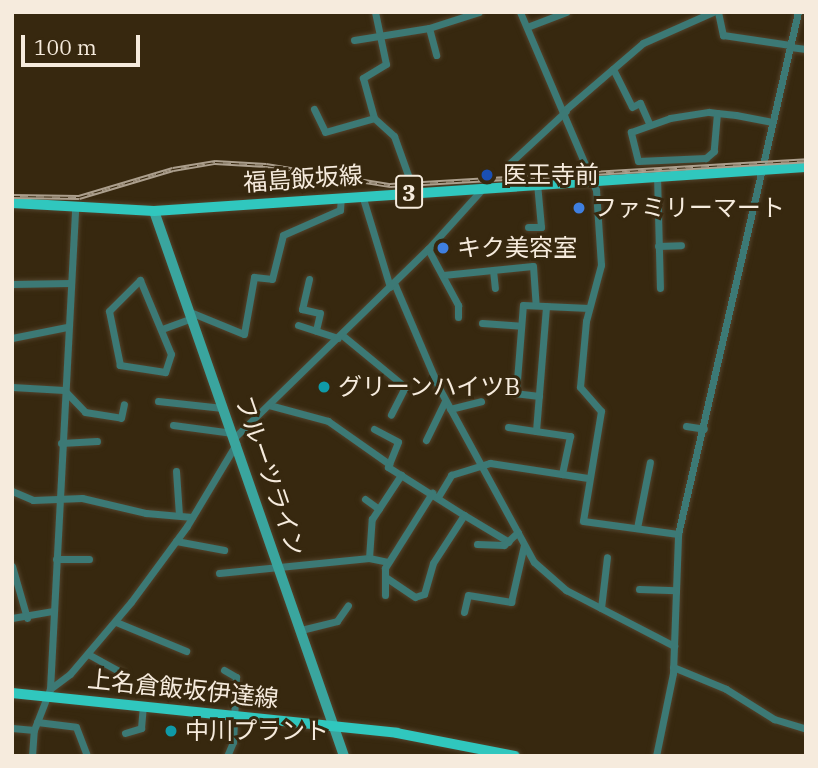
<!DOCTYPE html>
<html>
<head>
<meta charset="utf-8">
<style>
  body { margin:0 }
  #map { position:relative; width:818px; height:768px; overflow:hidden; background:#37280f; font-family:"IBM Plex Serif","Noto Sans JP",serif }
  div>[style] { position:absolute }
  .roads { filter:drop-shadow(0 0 2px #52432c) drop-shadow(0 0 2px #52432c) }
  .street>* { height:7px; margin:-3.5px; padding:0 3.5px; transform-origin:3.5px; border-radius:3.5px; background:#3c7975 }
  .secondary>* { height:10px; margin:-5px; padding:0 5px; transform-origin:5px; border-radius:5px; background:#3aa59e }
  .primary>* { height:10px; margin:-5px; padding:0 5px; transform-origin:5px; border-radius:5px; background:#30c7be }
  .rail>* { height:5px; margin-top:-2.5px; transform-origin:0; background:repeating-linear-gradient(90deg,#37280f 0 8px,#ac9f8d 0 16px); box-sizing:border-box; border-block:2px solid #ac9f8d }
  .dots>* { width:19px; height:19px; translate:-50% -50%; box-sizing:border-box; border:4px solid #37280f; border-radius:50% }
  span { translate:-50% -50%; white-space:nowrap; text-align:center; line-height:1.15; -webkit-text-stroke:6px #37280f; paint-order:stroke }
  .shield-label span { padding:2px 5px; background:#37280f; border:2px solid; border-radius:5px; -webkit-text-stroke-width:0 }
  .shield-label { font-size:23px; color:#f6ebdd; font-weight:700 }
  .poi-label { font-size:24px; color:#f6ebdd }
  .left { translate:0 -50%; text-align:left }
  .street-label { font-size:24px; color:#f6ebdd }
  .frame { position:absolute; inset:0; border:14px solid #f6ebdd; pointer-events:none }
  .scale { position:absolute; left:21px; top:35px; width:119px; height:32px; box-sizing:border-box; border:4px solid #f6ebdd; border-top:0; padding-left:9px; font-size:21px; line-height:24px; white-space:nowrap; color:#f6ebdd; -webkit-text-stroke:5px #37280f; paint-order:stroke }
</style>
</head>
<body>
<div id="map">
  <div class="roads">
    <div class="street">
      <div style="left:375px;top:12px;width:53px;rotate:78.1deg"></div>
      <div style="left:386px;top:64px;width:27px;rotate:149deg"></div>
      <div style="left:363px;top:78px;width:41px;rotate:74.6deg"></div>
      <div style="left:374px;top:118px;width:27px;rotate:42deg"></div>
      <div style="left:394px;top:136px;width:59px;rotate:70.3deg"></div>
      <div style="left:520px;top:12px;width:194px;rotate:66.9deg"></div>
      <div style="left:596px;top:190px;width:75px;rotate:86.2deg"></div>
      <div style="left:601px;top:265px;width:58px;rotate:105deg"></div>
      <div style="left:586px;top:321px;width:66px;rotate:95.2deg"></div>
      <div style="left:580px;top:387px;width:32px;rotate:49deg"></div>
      <div style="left:601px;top:411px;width:111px;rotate:99.3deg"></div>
      <div style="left:583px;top:521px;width:96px;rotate:7.8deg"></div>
      <div style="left:718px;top:12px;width:24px;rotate:78deg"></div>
      <div style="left:723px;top:35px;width:68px;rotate:8.5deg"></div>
      <div style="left:527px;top:27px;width:42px;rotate:-21deg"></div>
      <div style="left:429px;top:28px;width:28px;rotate:75deg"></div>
      <div style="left:354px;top:40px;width:76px;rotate:-9.1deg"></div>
      <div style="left:429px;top:28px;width:52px;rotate:-17.7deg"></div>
      <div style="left:790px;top:47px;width:16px;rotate:7deg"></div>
      <div style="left:613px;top:69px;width:42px;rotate:63.4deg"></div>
      <div style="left:632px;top:107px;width:9px;rotate:-27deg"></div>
      <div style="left:640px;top:103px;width:24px;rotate:66deg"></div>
      <div style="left:314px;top:109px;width:25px;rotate:64deg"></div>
      <div style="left:325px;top:132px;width:51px;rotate:-15.9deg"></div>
      <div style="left:565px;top:110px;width:103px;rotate:-40.7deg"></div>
      <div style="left:643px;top:43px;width:77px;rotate:-23.9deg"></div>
      <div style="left:717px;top:113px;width:38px;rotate:95deg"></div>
      <div style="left:714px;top:151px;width:11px;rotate:139deg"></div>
      <div style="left:706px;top:158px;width:68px;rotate:177.5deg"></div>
      <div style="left:638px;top:161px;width:30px;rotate:-104deg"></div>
      <div style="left:631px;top:132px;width:41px;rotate:-19.7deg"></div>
      <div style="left:670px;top:118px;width:39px;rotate:-9deg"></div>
      <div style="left:709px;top:112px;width:8px;rotate:7deg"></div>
      <div style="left:717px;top:113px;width:19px;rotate:6deg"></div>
      <div style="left:736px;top:115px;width:37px;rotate:11deg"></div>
      <div style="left:510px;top:163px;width:76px;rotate:-42.9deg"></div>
      <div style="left:657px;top:175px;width:113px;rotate:88.5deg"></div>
      <div style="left:362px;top:195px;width:96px;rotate:73.1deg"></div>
      <div style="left:528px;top:227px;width:13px"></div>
      <div style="left:541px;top:227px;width:44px;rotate:-95.2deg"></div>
      <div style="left:658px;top:246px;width:23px;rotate:-2deg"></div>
      <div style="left:428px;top:249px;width:64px;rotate:61.8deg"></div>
      <div style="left:458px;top:305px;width:12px;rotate:90deg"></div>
      <div style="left:493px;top:270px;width:18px;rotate:84deg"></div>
      <div style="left:443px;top:275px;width:90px;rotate:-5.7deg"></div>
      <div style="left:533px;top:266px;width:39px;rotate:86deg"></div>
      <div style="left:309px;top:279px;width:31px;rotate:103deg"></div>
      <div style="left:302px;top:309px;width:18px;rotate:13deg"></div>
      <div style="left:320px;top:313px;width:18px;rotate:103deg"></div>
      <div style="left:140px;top:280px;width:80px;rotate:67.3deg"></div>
      <div style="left:171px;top:354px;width:19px;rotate:108deg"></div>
      <div style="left:165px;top:372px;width:46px;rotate:-171.2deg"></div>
      <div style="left:120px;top:365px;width:55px;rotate:-101.5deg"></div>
      <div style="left:109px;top:311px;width:44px;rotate:-45deg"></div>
      <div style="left:394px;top:283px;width:114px;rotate:66.8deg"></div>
      <div style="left:439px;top:388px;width:198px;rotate:61.4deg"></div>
      <div style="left:534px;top:562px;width:43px;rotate:41.2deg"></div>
      <div style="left:566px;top:590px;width:122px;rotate:27.4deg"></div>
      <div style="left:12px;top:284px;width:58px;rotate:-1deg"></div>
      <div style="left:190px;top:312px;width:58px;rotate:22.2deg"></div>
      <div style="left:244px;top:334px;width:58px;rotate:-80deg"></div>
      <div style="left:254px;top:277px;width:18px;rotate:6deg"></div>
      <div style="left:272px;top:279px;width:45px;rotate:-76deg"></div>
      <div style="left:283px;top:235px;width:62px;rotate:-23.7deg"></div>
      <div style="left:340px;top:210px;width:13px;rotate:-86deg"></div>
      <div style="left:482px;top:323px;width:39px;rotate:4deg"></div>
      <div style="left:298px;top:325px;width:42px;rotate:18deg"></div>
      <div style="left:162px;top:329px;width:32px;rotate:-20deg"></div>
      <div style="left:342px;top:335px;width:82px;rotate:39.5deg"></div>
      <div style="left:405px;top:387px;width:31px;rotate:117deg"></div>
      <div style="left:12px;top:338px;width:56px;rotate:-11.3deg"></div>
      <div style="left:12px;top:387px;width:52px;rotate:3.3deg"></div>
      <div style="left:64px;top:390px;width:30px;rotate:46deg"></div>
      <div style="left:85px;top:412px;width:36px;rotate:9deg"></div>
      <div style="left:121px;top:418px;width:14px;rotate:-78deg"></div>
      <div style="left:539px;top:396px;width:23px;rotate:-173deg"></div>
      <div style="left:516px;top:393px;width:88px;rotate:-85.5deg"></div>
      <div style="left:523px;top:305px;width:66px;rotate:2.6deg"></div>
      <div style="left:158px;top:401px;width:65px;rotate:6.1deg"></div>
      <div style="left:269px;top:405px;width:61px;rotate:15.2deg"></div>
      <div style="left:328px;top:421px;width:75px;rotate:35.2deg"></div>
      <div style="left:450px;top:409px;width:32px;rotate:-14deg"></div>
      <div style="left:173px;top:425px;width:60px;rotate:7.7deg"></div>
      <div style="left:686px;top:426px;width:18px;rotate:9deg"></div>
      <div style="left:508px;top:427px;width:63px;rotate:8.3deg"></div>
      <div style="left:570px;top:436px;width:39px;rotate:102deg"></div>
      <div style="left:374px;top:429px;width:27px;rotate:28deg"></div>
      <div style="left:398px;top:442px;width:27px;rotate:112deg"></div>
      <div style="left:388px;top:467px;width:90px;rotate:32.3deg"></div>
      <div style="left:464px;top:515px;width:57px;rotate:122.9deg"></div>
      <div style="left:433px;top:563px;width:32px;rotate:106deg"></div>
      <div style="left:424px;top:594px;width:9px;rotate:162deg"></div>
      <div style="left:415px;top:597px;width:34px;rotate:-146deg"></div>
      <div style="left:536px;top:431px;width:125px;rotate:-85.4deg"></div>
      <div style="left:234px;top:438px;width:271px;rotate:-44.3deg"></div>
      <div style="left:428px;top:249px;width:84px;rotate:-47.9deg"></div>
      <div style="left:426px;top:440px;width:43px;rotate:-64deg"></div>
      <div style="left:61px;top:443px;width:36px;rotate:-3deg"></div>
      <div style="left:176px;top:471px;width:44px;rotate:86.1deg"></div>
      <div style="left:12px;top:491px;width:23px;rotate:23deg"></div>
      <div style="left:33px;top:500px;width:49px;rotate:-2.3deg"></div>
      <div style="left:82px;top:498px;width:66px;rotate:13.2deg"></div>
      <div style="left:146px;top:513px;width:46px;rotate:5deg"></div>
      <div style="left:438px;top:497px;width:26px;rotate:-59deg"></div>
      <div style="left:451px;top:475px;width:41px;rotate:-17.1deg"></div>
      <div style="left:490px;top:463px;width:99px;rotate:8.7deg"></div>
      <div style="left:365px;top:499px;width:17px;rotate:36deg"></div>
      <div style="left:464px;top:515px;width:52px;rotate:31deg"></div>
      <div style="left:637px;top:528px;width:67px;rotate:-78.9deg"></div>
      <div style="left:176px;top:541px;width:49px;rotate:10.6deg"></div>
      <div style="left:477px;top:544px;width:27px;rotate:2deg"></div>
      <div style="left:504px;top:545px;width:19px;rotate:-43deg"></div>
      <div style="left:369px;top:558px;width:39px;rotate:-86deg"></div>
      <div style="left:372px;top:519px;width:53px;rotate:-56.6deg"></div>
      <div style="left:56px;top:559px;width:33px"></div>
      <div style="left:12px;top:566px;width:54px;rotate:73.9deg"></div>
      <div style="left:219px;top:573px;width:151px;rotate:-5.7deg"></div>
      <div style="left:369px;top:558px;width:19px;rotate:12deg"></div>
      <div style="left:639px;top:589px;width:37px;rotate:2deg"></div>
      <div style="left:385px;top:595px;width:27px;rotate:-90deg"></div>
      <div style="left:385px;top:568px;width:89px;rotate:-57.9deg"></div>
      <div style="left:601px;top:608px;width:51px;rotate:-83.3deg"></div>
      <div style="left:464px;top:612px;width:17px;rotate:-77deg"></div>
      <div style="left:468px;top:595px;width:44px;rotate:9.2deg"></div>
      <div style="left:511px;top:602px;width:58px;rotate:-77.2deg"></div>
      <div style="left:12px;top:618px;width:42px;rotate:-9.7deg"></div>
      <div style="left:116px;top:622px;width:76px;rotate:22.5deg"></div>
      <div style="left:301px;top:630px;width:37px;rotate:-14deg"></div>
      <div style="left:337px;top:621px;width:19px;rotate:-55deg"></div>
      <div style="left:88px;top:654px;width:39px;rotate:29deg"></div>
      <div style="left:673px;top:667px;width:57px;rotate:22.5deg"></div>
      <div style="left:726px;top:689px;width:57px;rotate:32deg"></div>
      <div style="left:774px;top:719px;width:34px;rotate:17deg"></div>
      <div style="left:224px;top:670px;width:14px;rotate:30deg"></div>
      <div style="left:236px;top:677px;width:65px;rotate:92.6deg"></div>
      <div style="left:233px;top:742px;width:15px;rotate:113deg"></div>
      <div style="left:50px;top:689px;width:25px;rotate:-37deg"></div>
      <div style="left:70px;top:674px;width:94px;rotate:-49.7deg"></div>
      <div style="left:131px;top:602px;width:94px;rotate:-53.6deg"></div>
      <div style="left:187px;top:526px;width:96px;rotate:-59.1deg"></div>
      <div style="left:37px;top:722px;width:39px;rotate:7deg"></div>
      <div style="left:76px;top:727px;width:31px;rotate:69deg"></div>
      <div style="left:12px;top:728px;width:22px;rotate:5deg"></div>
      <div style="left:125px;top:733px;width:17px;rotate:-17deg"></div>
      <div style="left:141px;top:728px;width:22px;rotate:-85deg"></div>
      <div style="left:32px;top:756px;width:26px;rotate:-86deg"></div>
      <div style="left:34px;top:730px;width:44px;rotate:-68.7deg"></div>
      <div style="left:50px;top:689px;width:482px;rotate:-87deg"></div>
      <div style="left:656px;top:756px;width:85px;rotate:-78.4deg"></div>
      <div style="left:673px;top:673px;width:139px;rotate:-87.9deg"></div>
      <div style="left:678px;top:534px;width:536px;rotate:-77.05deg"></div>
    </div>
    <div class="secondary">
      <div style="left:154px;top:211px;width:577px;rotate:70.78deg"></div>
    </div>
    <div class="primary">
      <div style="left:12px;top:203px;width:142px;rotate:3.2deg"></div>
      <div style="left:154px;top:211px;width:653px;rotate:-3.86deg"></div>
      <div style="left:12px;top:693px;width:387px;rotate:5.9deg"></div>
      <div style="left:397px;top:733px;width:120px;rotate:11deg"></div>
    </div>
  </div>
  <div class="rail">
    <div style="left:12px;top:196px;width:67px;rotate:0.9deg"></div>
    <div style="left:79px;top:197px;width:98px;rotate:-16.6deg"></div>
    <div style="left:173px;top:169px;width:43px;rotate:-9.5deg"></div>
    <div style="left:215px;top:162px;width:51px;rotate:3.4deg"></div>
    <div style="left:266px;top:165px;width:126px;rotate:9.2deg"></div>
    <div style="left:390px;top:185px;width:417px;rotate:-3.4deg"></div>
  </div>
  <div class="dots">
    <div style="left:487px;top:175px;background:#1a4fb4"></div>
    <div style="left:579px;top:208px;background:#3f7fe0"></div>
    <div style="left:443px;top:248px;background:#3f7fe0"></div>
    <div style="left:324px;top:387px;background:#0f9aa8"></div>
    <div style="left:171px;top:731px;background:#0f9aa8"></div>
  </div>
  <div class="shield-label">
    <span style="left:409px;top:192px">3</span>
  </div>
  <div class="poi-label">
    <span class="left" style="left:503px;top:175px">医王寺前</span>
    <span class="left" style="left:593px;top:208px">ファミリーマート</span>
    <span class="left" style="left:457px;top:248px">キク美容室</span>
    <span class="left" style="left:338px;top:387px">グリーンハイツB</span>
    <span class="left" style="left:185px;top:731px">中川プラント</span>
  </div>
  <div class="street-label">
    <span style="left:303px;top:179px;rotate:-4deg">福島飯坂線</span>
    <span style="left:270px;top:476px;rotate:71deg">フルーツライン</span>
    <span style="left:183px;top:689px;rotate:6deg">上名倉飯坂伊達線</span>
  </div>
  <div class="frame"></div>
  <div class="scale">100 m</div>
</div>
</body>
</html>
